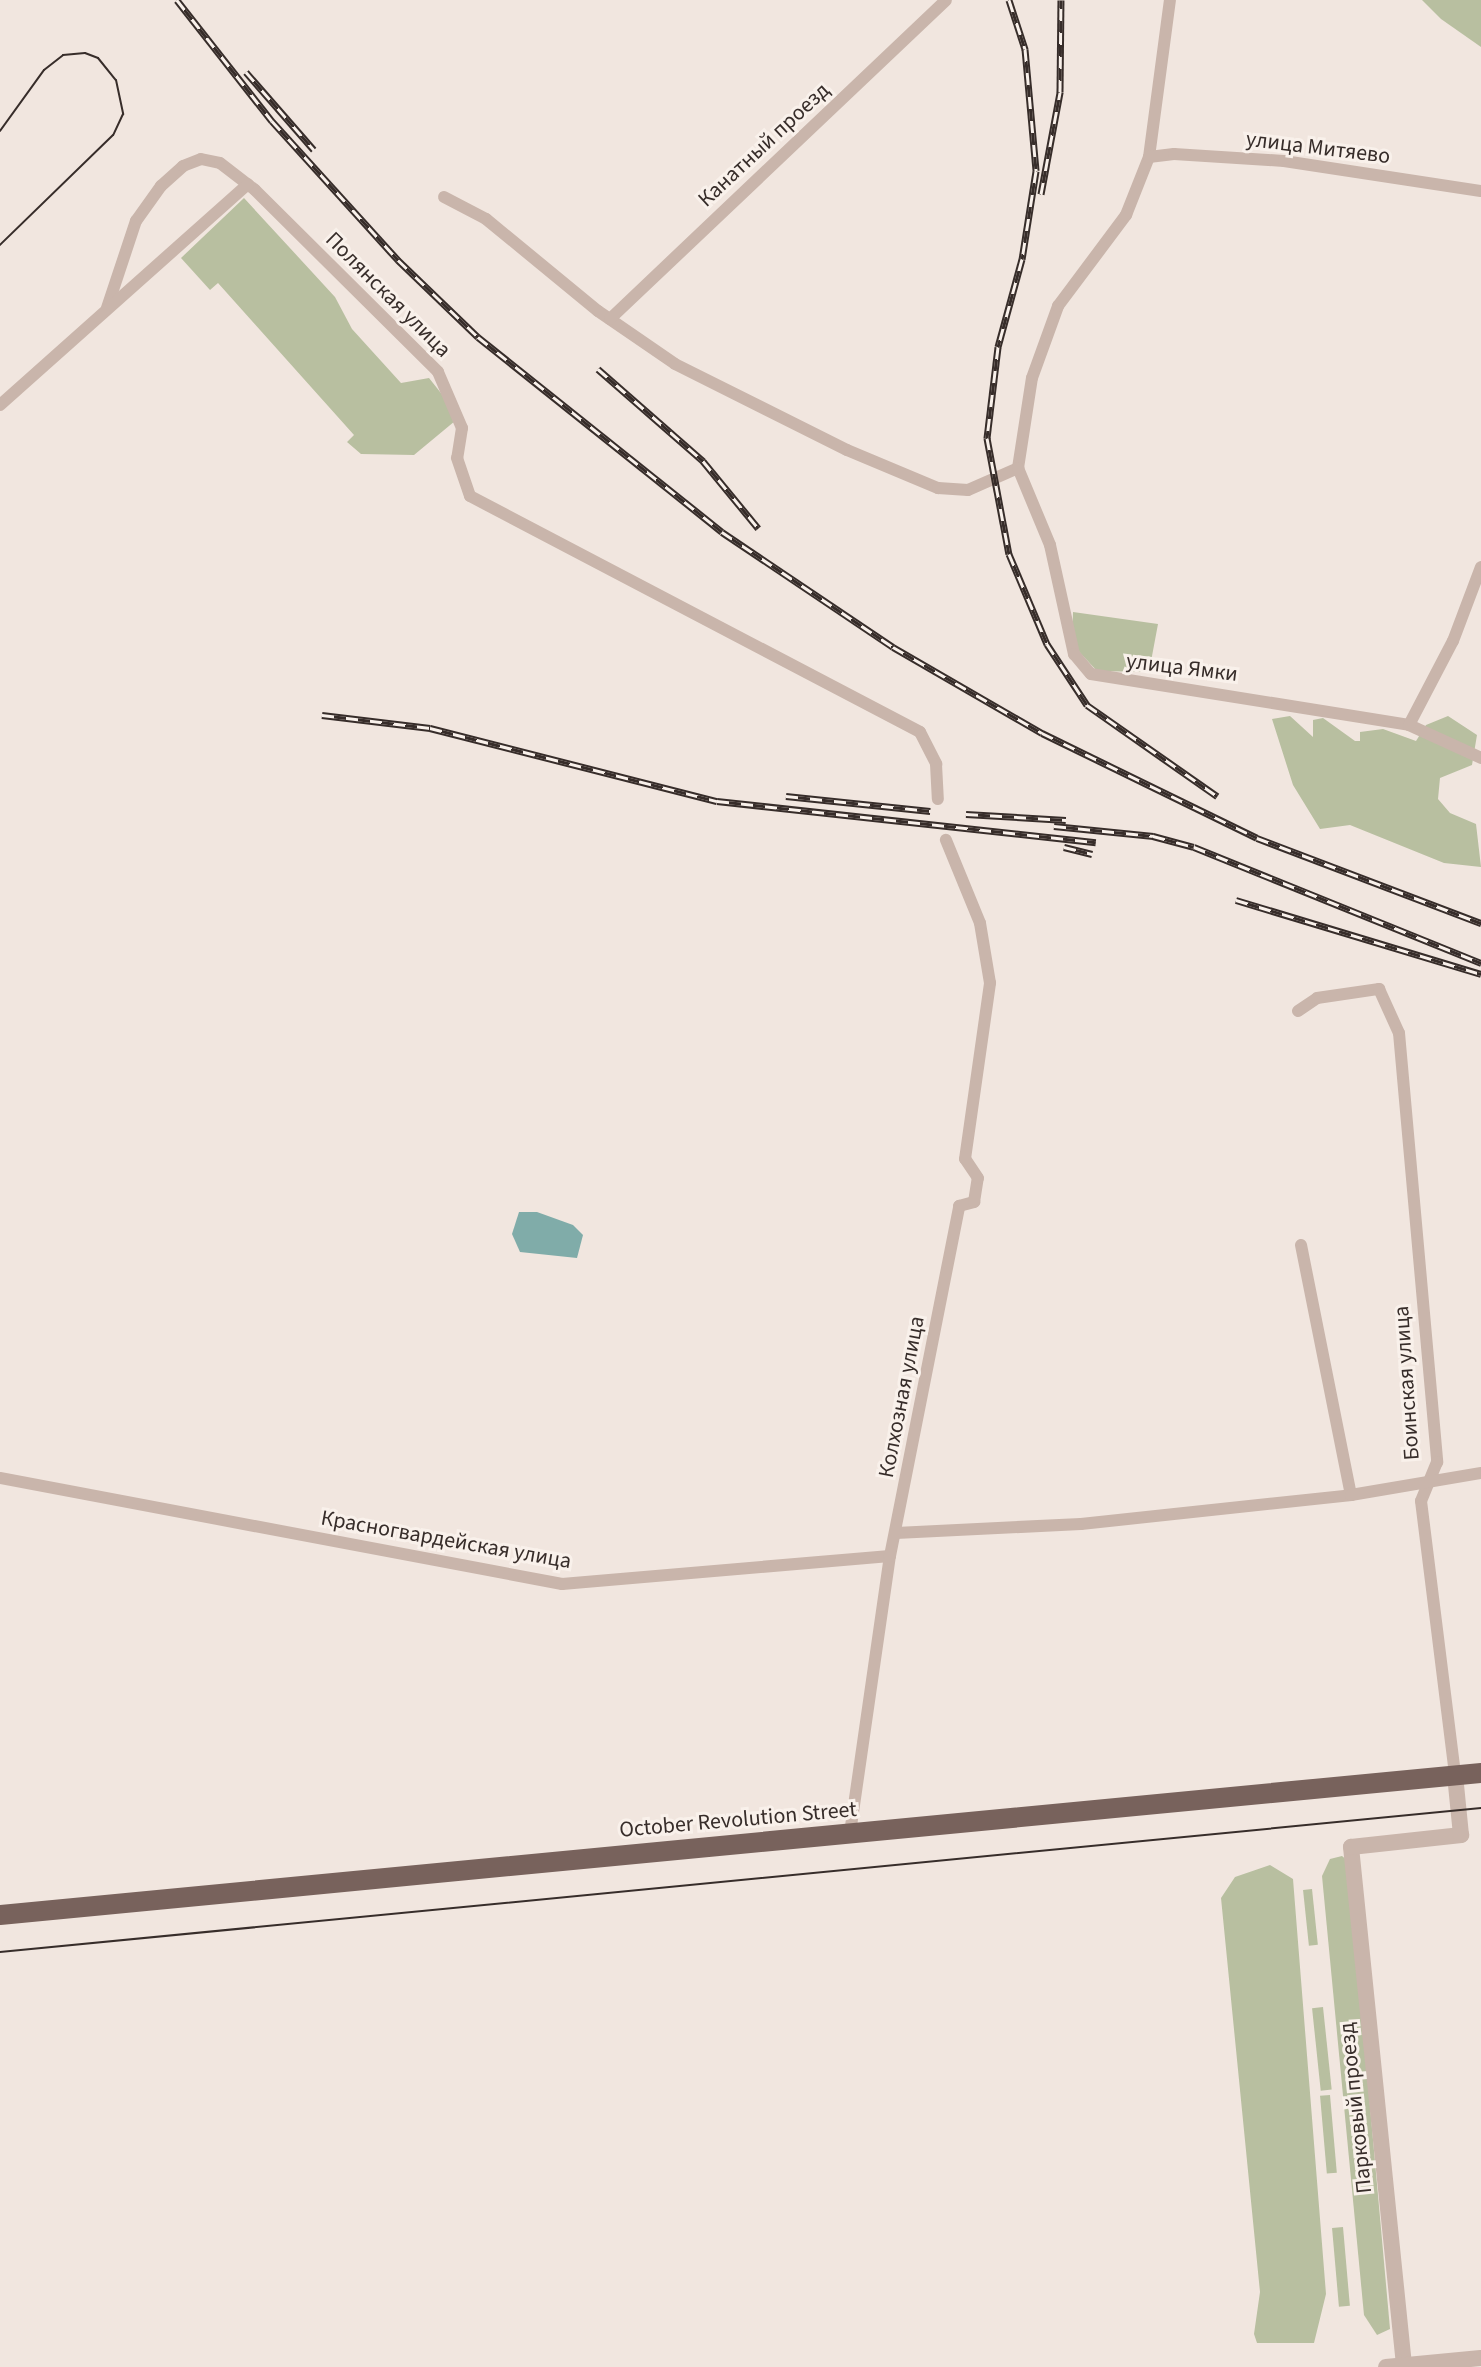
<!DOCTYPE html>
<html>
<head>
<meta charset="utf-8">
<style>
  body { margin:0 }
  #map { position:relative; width:1481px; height:2367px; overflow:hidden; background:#f1e6df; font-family:"Source Sans 3",sans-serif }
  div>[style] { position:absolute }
  .green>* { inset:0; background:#b8bfa0; transform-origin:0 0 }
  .water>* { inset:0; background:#80aca9 }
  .minor>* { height:12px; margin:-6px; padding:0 6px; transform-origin:6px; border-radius:6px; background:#c9b5ab }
  .tertiary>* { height:16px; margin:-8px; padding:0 8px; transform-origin:8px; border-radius:8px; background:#c9b5ab }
  .primary>* { height:20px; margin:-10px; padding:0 10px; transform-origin:10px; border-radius:10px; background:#78625c }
  .tram>* { height:2px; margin:-1px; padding:0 1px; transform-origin:1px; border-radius:1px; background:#372d2a }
  .rail>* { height:7px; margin-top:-3.5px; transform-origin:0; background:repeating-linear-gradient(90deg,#f9f1eb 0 12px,#372d2a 0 24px); box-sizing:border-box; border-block:2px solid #372d2a }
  span { translate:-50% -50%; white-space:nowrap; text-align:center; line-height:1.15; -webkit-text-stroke:6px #f9f1eb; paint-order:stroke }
  .street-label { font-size:22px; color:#372d2a }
</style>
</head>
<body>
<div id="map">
  <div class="green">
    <div style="clip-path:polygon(1422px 0,1481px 0,1481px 47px,1441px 19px)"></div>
    <div style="clip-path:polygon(244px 198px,335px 297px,352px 329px,401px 383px,429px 378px,452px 407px,455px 421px,414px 455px,361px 454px,347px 442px,354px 435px,218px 283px,210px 290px,181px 258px)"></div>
    <div style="clip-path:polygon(1073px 612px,1158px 624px,1149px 672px,1097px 671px,1072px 644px)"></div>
    <div style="clip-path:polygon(1290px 716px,1313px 737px,1313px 720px,1323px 718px,1355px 741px,1360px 741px,1360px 732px,1383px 729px,1416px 741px,1426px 725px,1448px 716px,1477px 735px,1472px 765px,1440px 778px,1438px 799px,1450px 813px,1476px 824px,1481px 867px,1444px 863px,1350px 825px,1320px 829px,1293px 785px,1272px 719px)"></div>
    <div style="clip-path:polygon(1342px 1856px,1348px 1861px,1390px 2329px,1377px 2335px,1364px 2315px,1322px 1876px,1330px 1859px)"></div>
    <div style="clip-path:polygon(1270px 1865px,1293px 1879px,1326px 2294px,1314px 2343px,1257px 2343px,1254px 2334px,1260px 2292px,1221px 1898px,1235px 1877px)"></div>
    <div style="left:1312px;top:1889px;width:56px;height:9px;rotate:84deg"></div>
    <div style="left:1323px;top:2007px;width:83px;height:11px;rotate:84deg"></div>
    <div style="left:1330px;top:2095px;width:78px;height:10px;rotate:85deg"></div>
    <div style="left:1343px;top:2227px;width:79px;height:11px;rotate:85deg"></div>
  </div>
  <div class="water">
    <div style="clip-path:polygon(519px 1212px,537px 1212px,573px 1225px,583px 1235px,577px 1258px,520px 1252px,512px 1234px)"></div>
  </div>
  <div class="minor">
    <div style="left:1149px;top:157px;width:158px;rotate:-82.4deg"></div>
    <div style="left:444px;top:197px;width:47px;rotate:27.6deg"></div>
    <div style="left:486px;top:219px;width:145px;rotate:39.4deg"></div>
    <div style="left:598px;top:311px;width:93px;rotate:34.5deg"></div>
    <div style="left:675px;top:364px;width:192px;rotate:26.6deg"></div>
    <div style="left:847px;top:450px;width:99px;rotate:22.7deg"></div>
    <div style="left:938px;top:488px;width:30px;rotate:4deg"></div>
    <div style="left:968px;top:490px;width:55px;rotate:-23.7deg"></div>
    <div style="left:107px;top:308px;width:92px;rotate:-71.6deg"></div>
    <div style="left:136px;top:221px;width:43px;rotate:-54.5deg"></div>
    <div style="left:161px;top:186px;width:30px;rotate:-42deg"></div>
    <div style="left:183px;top:166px;width:19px;rotate:-21deg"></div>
    <div style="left:201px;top:159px;width:19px;rotate:12deg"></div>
    <div style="left:220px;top:163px;width:44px;rotate:37.6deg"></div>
    <div style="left:255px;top:190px;width:258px;rotate:44.8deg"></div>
    <div style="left:438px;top:372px;width:61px;rotate:66.8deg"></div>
    <div style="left:462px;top:428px;width:30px;rotate:99deg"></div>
    <div style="left:457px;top:458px;width:40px;rotate:71.1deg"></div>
    <div style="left:470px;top:496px;width:508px;rotate:27.67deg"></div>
    <div style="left:920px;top:732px;width:36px;rotate:63deg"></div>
    <div style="left:936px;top:764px;width:35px;rotate:87deg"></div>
    <div style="left:610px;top:319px;width:463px;rotate:-43.5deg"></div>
    <div style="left:0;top:405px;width:332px;rotate:-41.7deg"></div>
    <div style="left:1018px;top:468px;width:91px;rotate:-81.2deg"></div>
    <div style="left:1032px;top:378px;width:77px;rotate:-70.1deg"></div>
    <div style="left:1058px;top:306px;width:114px;rotate:-53.2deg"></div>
    <div style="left:1126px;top:215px;width:62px;rotate:-68.4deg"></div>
    <div style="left:1149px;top:157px;width:25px;rotate:-7deg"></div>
    <div style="left:1174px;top:154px;width:110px;rotate:3.6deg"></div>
    <div style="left:1284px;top:161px;width:199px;rotate:8.7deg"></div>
    <div style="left:1018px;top:468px;width:83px;rotate:67.4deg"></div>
    <div style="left:1050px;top:545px;width:112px;rotate:77.6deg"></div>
    <div style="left:1074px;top:654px;width:26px;rotate:50deg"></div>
    <div style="left:1091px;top:674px;width:322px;rotate:9.1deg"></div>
    <div style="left:1409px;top:725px;width:79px;rotate:24.6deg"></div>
    <div style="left:1409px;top:725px;width:95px;rotate:-62.4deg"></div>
    <div style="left:1453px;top:641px;width:79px;rotate:-69.3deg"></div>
    <div style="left:1298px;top:1011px;width:23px;rotate:-34deg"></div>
    <div style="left:1317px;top:998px;width:63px;rotate:-8.3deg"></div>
    <div style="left:1379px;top:989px;width:48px;rotate:65.6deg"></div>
    <div style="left:1399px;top:1033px;width:431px;rotate:84.9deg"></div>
    <div style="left:1437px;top:1462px;width:42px;rotate:112.3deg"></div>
    <div style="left:1421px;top:1501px;width:276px;rotate:82.9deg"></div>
    <div style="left:1301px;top:1245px;width:255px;rotate:78.7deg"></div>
    <div style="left:0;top:1478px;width:572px;rotate:10.68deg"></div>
    <div style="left:562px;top:1584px;width:329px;rotate:-4.9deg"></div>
    <div style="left:896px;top:1533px;width:185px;rotate:-2.8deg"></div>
    <div style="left:1081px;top:1524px;width:272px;rotate:-6.1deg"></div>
    <div style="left:1351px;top:1495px;width:132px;rotate:-9.6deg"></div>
    <div style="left:850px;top:1833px;width:280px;rotate:-81.8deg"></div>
    <div style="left:890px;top:1556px;width:357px;rotate:-78.8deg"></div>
    <div style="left:959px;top:1206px;width:16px;rotate:-15deg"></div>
    <div style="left:974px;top:1202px;width:24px;rotate:-81deg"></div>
    <div style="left:978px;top:1178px;width:23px;rotate:-124deg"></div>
    <div style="left:965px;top:1159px;width:178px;rotate:-81.9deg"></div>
    <div style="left:990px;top:983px;width:61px;rotate:-99.5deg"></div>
    <div style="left:980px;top:923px;width:90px;rotate:-112.3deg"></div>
  </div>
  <div class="tertiary">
    <div style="left:1404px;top:2365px;width:521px;rotate:-95.84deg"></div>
    <div style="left:1351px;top:1847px;width:111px;rotate:-6.2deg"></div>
    <div style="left:1461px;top:1835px;width:60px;rotate:-95.7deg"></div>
    <div style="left:1386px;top:2367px;width:95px;rotate:-5.4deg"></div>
  </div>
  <div class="primary">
    <div style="left:0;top:1915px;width:1488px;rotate:-5.48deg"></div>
  </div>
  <div class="tram">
    <div style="left:0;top:131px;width:75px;rotate:-54.2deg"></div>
    <div style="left:44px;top:70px;width:24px;rotate:-38deg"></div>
    <div style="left:63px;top:55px;width:22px;rotate:-5deg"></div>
    <div style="left:85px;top:53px;width:14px;rotate:21deg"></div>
    <div style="left:98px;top:58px;width:28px;rotate:51deg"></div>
    <div style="left:116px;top:80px;width:35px;rotate:78deg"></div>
    <div style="left:123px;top:114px;width:23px;rotate:115deg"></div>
    <div style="left:113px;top:135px;width:158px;rotate:135.8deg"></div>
    <div style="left:0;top:1952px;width:1488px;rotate:-5.55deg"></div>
  </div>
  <div class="rail">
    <div style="left:177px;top:0;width:154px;rotate:51.9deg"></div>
    <div style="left:272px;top:121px;width:188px;rotate:47.8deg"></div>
    <div style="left:398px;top:260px;width:111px;rotate:43.9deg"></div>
    <div style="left:478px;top:337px;width:312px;rotate:38.6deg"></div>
    <div style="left:722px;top:532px;width:206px;rotate:33.9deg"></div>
    <div style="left:893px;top:647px;width:172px;rotate:30deg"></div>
    <div style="left:1042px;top:733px;width:239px;rotate:26deg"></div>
    <div style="left:1257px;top:838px;width:240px;rotate:20.8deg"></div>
    <div style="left:1009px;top:0;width:52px;rotate:71.9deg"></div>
    <div style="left:1025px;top:49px;width:122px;rotate:84.8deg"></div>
    <div style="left:1036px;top:171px;width:89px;rotate:99deg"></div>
    <div style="left:1022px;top:259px;width:91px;rotate:105.3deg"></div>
    <div style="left:998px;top:347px;width:92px;rotate:96.9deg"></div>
    <div style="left:987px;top:438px;width:118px;rotate:79.3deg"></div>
    <div style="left:1009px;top:554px;width:98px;rotate:67.1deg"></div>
    <div style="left:1047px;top:644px;width:73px;rotate:56.7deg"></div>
    <div style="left:1087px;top:705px;width:159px;rotate:35deg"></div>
    <div style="left:246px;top:72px;width:103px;rotate:48.9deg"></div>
    <div style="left:1041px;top:194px;width:104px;rotate:-79.4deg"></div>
    <div style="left:1060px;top:92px;width:92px;rotate:-89.4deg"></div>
    <div style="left:598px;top:369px;width:140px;rotate:41.2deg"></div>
    <div style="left:703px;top:461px;width:87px;rotate:50.6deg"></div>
    <div style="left:322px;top:715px;width:109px;rotate:6.9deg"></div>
    <div style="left:430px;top:728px;width:296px;rotate:14.3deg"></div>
    <div style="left:717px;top:801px;width:381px;rotate:6.2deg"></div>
    <div style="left:786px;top:796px;width:145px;rotate:5.9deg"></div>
    <div style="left:966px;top:814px;width:100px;rotate:3.4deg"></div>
    <div style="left:1054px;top:826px;width:100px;rotate:5.8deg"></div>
    <div style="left:1153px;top:836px;width:42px;rotate:15deg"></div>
    <div style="left:1194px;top:847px;width:310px;rotate:22deg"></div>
    <div style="left:1064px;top:847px;width:29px;rotate:14deg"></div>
    <div style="left:1236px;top:900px;width:256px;rotate:16.8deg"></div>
  </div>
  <div class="street-label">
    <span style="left:764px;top:145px;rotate:-43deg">Канатный проезд</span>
    <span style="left:1318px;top:148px;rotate:7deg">улица Митяево</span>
    <span style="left:388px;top:295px;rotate:45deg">Полянская улица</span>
    <span style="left:1182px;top:668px;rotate:7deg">улица Ямки</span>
    <span style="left:1407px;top:1383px;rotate:-94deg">Боинская улица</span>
    <span style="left:902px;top:1397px;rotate:-79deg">Колхозная улица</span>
    <span style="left:446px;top:1540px;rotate:10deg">Красногвардейская улица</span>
    <span style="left:738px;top:1820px;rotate:-5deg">October Revolution Street</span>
    <span style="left:1356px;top:2108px;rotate:-96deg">Парковый проезд</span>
  </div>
</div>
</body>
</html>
